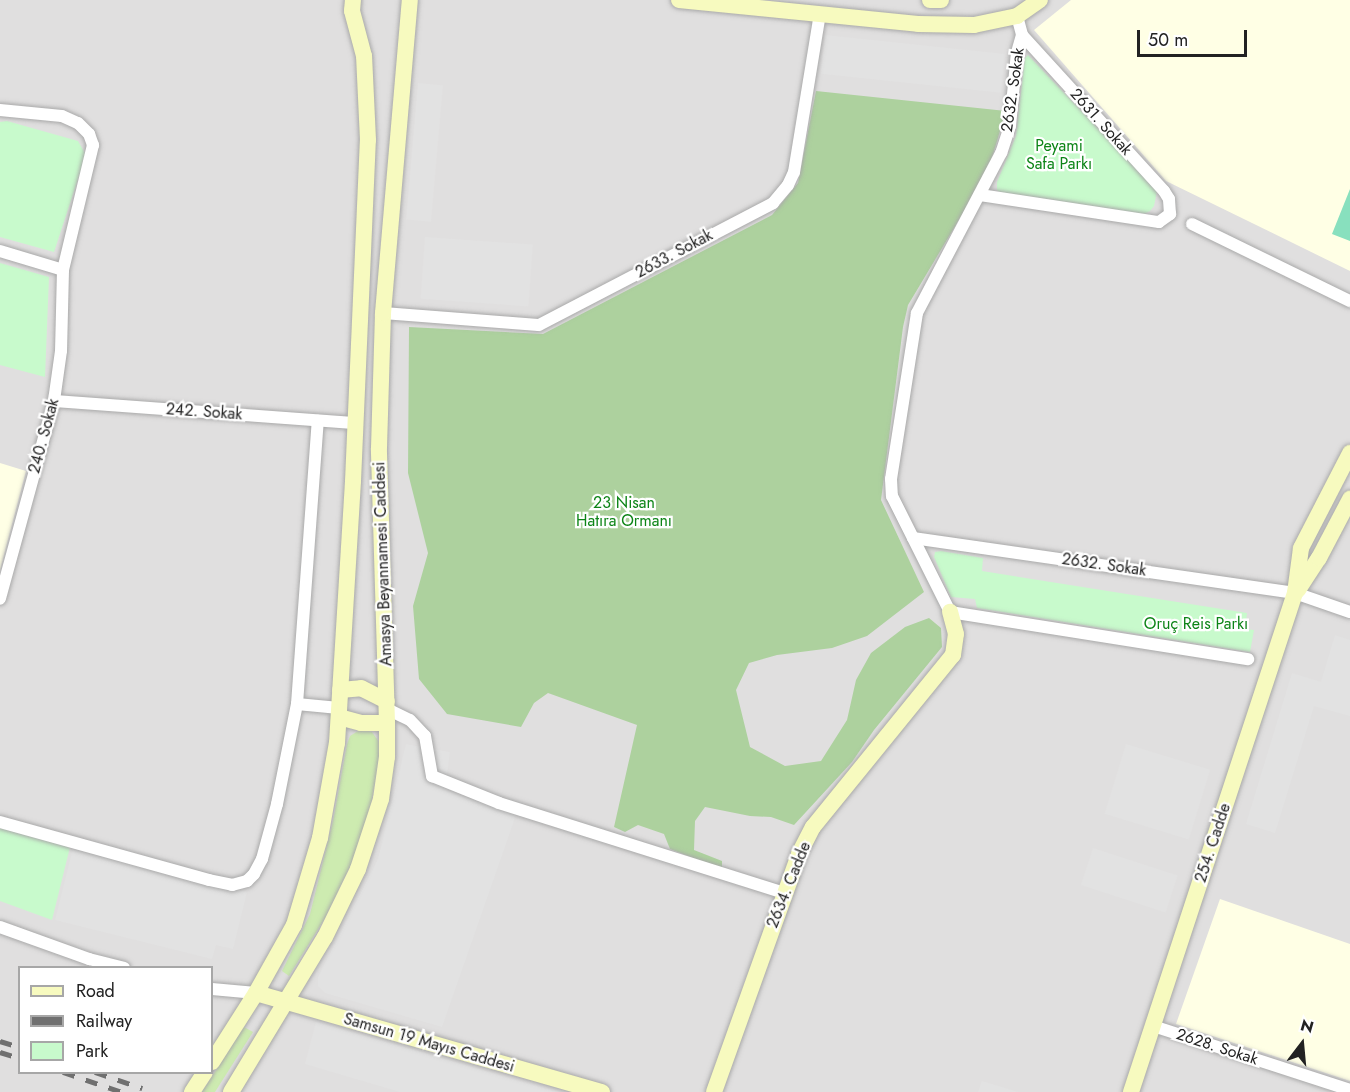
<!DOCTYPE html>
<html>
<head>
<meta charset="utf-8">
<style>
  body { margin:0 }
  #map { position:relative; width:1350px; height:1092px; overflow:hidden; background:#f2efe9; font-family:Jost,sans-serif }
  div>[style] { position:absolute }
  .residential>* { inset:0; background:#e0dfdf }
  .education>* { inset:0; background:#ffffe5 }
  .grass>* { inset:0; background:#cdebb0 }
  .forest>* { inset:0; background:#add19e }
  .park>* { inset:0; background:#c8facc }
  .pitch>* { inset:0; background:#88e0be }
  .parking>* { inset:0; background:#e2e2e2; transform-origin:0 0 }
  .roads { filter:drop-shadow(0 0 2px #a9a9a9) drop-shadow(0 0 2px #a9a9a9) }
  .street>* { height:12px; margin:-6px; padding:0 6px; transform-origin:6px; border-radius:6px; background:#fff }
  .secondary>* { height:16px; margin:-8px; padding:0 8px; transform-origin:8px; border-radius:8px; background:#f7fabf }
  .rail>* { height:4.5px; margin-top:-2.25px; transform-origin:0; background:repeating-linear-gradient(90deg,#707070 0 12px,transparent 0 24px) }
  span { translate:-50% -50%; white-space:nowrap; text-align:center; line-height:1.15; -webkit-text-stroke:4.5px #fff; paint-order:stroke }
  .street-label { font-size:16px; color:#222 }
  .park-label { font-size:16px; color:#0c8416 }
  .legend { position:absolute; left:18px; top:966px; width:195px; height:108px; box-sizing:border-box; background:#fff; border:2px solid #a7a7a7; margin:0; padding:8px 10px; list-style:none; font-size:18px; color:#222 }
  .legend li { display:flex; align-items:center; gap:12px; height:30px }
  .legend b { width:30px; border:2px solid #a7a7a7 }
  .north { position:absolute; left:1272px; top:1014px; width:60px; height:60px; -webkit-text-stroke:4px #fff; paint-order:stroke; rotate:16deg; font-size:16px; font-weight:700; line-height:24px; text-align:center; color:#222 }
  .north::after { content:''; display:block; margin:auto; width:21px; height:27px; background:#222; clip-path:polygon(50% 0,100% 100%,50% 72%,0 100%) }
  .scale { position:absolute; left:1137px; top:30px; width:110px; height:27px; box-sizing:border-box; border:3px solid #222; border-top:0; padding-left:8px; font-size:18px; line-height:21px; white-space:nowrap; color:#222; -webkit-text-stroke:4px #fff; paint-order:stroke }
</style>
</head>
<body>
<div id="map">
  <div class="residential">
    <div style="clip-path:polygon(evenodd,0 0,1350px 0,1350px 1092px,0 1092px,0 0,20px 968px,212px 968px,212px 1072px,20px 1072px,20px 968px)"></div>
  </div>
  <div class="education">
    <div style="clip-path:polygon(1071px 0,1350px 0,1350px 271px,1166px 181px,1034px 30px)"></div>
    <div style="clip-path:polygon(0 463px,26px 471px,0 570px)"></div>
    <div style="clip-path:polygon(1220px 899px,1350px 944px,1350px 1081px,1176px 1024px)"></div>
  </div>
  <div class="grass">
    <div style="clip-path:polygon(361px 729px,372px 732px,379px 742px,379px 758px,370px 811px,354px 858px,325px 918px,289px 976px,282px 971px,310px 914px,333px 821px,347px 744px,350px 736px)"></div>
    <div style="clip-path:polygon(244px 1027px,253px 1032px,215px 1092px,202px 1092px)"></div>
  </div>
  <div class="forest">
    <div style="clip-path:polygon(816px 91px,1006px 111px,988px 171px,917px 290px,908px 305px,903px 327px,881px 500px,924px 592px,867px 636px,832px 648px,777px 655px,749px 663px,736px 690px,750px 747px,785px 766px,821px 761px,847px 720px,856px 680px,871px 653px,905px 627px,929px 618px,941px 628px,942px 647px,874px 730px,852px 762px,794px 825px,771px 817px,750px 816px,705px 807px,695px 821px,694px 850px,722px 861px,722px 869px,670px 849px,664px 834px,638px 825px,625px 832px,614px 827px,637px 725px,548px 693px,534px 703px,521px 727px,447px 714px,419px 679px,413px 606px,428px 553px,408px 473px,409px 327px,543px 334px,772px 215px,798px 183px)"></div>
  </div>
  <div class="park">
    <div style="clip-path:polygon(1028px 55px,1157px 191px,1154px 206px,1150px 211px,1144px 214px,1003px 196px,997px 190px,997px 182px,1016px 136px,1025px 58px)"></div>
    <div style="clip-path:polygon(7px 121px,78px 141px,86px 155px,54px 252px,0 237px,0 122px)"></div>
    <div style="clip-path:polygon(0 263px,49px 277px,45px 377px,0 365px)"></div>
    <div style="clip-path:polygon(941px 551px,983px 558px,982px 571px,1247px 613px,1245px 629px,1254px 630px,1250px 652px,977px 608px,975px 599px,951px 597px,934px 557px,935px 552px)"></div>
    <div style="clip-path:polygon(0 826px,71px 843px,52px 920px,0 901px)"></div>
  </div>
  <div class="pitch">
    <div style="clip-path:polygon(1350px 189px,1350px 241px,1332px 234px)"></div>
  </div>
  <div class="parking">
    <div style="left:825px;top:35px;width:181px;height:39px;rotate:6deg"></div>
    <div style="left:418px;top:83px;width:25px;height:137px;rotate:5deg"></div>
    <div style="left:425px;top:237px;width:108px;height:62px;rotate:4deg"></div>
    <div style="clip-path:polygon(1335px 635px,1350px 640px,1350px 716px,1314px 706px,1275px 833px,1246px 824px,1292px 673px,1321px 682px)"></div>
    <div style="clip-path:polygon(406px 744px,450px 752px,445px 790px,516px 815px,442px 1027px,325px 993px,318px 986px,318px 977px,378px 859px)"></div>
    <div style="left:1126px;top:744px;width:88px;height:73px;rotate:17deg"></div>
    <div style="clip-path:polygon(73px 848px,247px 892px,233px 949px,216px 945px,212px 959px,55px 920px)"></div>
    <div style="left:1093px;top:848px;width:89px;height:39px;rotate:18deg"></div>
    <div style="clip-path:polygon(316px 1022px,417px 1051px,557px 1092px,400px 1092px,305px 1064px)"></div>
    <div style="clip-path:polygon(982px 1081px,1018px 1092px,978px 1092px)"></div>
  </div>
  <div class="roads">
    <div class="street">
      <div style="left:1017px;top:16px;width:20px;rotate:75deg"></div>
      <div style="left:1022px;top:35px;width:18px;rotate:106deg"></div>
      <div style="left:1017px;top:52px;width:74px;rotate:95.4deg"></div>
      <div style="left:1010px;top:126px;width:28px;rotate:108deg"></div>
      <div style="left:1001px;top:153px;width:181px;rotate:117.7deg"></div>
      <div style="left:917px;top:313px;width:168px;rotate:98.9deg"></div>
      <div style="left:891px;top:479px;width:17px;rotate:87deg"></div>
      <div style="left:892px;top:496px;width:130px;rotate:63.4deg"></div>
      <div style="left:950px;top:612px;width:302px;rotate:9deg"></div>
      <div style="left:0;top:110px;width:62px;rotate:5.5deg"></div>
      <div style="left:62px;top:116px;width:17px;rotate:24deg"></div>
      <div style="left:78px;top:123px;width:16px;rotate:45deg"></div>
      <div style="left:89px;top:134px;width:12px;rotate:70deg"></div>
      <div style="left:93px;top:145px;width:129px;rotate:103.5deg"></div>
      <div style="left:63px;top:270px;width:81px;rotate:91.4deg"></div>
      <div style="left:61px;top:351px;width:50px;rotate:98deg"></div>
      <div style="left:54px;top:401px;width:205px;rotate:105.3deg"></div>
      <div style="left:980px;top:195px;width:181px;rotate:8.6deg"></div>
      <div style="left:1159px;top:222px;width:14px;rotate:-36deg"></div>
      <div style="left:1170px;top:214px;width:15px;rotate:-94deg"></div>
      <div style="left:1169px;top:199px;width:9px;rotate:-122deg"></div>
      <div style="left:1164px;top:191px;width:211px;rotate:-132.3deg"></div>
      <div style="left:1192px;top:224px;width:176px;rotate:26deg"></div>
      <div style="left:0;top:251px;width:66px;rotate:16.8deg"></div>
      <div style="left:383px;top:313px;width:156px;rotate:4.4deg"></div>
      <div style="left:539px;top:325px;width:264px;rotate:-27.5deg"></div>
      <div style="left:773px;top:203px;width:23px;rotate:-50deg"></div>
      <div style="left:788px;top:185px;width:14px;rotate:-65deg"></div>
      <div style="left:794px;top:172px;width:160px;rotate:-80.7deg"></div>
      <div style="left:54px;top:401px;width:301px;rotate:4.2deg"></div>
      <div style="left:913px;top:538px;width:386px;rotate:8.2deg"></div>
      <div style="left:1295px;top:593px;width:58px;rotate:19.1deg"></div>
      <div style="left:297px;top:704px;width:42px;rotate:5.4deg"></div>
      <div style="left:387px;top:709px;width:25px;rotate:26deg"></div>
      <div style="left:410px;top:720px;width:22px;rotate:47deg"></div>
      <div style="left:425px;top:736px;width:41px;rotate:80.1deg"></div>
      <div style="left:432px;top:776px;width:72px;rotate:21.9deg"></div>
      <div style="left:499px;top:803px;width:299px;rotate:17.5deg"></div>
      <div style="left:0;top:822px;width:217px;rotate:15.5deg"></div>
      <div style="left:209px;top:880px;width:24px;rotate:12deg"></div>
      <div style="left:232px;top:885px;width:16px;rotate:-15deg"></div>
      <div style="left:247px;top:881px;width:10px;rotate:-45deg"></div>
      <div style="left:254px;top:874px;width:17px;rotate:-62deg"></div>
      <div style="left:262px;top:859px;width:57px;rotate:-74.7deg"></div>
      <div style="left:277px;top:804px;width:102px;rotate:-78.7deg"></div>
      <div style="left:297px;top:704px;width:284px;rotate:-85.8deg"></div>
      <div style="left:0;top:927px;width:95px;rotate:19.8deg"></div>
      <div style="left:89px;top:959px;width:36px;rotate:14deg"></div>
      <div style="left:212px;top:989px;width:44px;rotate:5.2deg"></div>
      <div style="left:1153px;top:1026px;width:207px;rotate:18deg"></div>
    </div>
    <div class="secondary">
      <div style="left:679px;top:0;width:240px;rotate:5.7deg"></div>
      <div style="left:918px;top:24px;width:56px;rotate:1deg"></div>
      <div style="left:974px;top:25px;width:44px;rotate:-11.8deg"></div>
      <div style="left:1017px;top:16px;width:28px;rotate:-35deg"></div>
      <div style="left:930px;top:0;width:11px"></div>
      <div style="left:1298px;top:590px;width:38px;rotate:-57deg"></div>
      <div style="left:1319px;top:558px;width:67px;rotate:-62.3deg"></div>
      <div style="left:340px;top:690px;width:21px;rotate:-5deg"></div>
      <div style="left:361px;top:688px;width:29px;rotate:27deg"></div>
      <div style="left:339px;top:717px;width:23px;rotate:15deg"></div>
      <div style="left:361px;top:723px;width:26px"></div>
      <div style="left:256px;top:993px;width:360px;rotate:16deg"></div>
      <div style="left:212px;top:1062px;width:82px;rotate:-57.5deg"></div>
      <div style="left:256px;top:993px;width:78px;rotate:-60.8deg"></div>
      <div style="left:294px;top:925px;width:91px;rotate:-73.4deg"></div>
      <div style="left:320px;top:838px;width:97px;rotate:-79.9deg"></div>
      <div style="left:337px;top:743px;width:262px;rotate:-86.5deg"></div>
      <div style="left:353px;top:481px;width:341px;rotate:-87.5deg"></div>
      <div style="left:368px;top:140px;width:84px;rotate:-92.7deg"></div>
      <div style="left:364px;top:56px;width:47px;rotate:-104.9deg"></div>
      <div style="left:352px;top:11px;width:11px;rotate:-85deg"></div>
      <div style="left:192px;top:1092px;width:24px;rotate:-57deg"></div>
      <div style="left:231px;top:1092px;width:181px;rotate:-58.8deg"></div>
      <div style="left:325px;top:937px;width:76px;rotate:-64.1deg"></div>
      <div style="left:358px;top:869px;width:74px;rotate:-71.8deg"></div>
      <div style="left:381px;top:799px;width:42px;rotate:-81.9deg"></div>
      <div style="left:387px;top:757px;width:34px;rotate:-90deg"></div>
      <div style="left:387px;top:723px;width:275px;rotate:-91.7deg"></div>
      <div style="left:379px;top:448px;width:135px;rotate:-88.3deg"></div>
      <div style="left:383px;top:313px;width:314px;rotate:-85.1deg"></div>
      <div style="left:714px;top:1092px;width:253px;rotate:-70.3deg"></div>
      <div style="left:799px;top:854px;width:30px;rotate:-63deg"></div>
      <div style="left:813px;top:827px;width:222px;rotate:-50.9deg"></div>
      <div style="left:953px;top:655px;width:21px;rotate:-82deg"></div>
      <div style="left:956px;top:634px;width:23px;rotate:-105deg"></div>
      <div style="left:1131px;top:1092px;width:525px;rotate:-71.81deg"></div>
      <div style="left:1295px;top:593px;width:45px;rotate:-82.4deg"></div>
      <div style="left:1301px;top:548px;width:107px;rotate:-62.7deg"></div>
    </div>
  </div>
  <div class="rail">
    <div style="left:0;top:1041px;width:21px;rotate:17deg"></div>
    <div style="left:0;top:1052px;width:21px;rotate:17deg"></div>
    <div style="left:63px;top:1072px;width:62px;rotate:18.7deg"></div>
    <div style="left:95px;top:1072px;width:50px;rotate:18.8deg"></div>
  </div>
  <div class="street-label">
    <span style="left:1013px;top:90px;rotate:-82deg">2632. Sokak</span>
    <span style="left:1101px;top:122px;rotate:48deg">2631. Sokak</span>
    <span style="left:674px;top:254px;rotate:-28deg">2633. Sokak</span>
    <span style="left:204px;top:412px;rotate:4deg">242. Sokak</span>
    <span style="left:44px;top:436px;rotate:-75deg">240. Sokak</span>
    <span style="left:383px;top:564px;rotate:-92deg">Amasya Beyannamesi Caddesi</span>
    <span style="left:1104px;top:565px;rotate:8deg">2632. Sokak</span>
    <span style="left:1213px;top:843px;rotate:-72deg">254. Cadde</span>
    <span style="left:789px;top:885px;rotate:-68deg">2634. Cadde</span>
    <span style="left:429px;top:1043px;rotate:16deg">Samsun 19 Mayıs Caddesi</span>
    <span style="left:1217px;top:1047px;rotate:18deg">2628. Sokak</span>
  </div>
  <div class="park-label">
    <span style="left:1059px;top:155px">Peyami<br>Safa Parkı</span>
    <span style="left:624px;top:512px">23 Nisan<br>Hatıra Ormanı</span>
    <span style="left:1196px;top:624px">Oruç Reis Parkı</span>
  </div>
  <ul class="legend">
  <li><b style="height:8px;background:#f7fabf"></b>Road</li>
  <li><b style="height:8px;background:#707070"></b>Railway</li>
  <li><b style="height:16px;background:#c8facc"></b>Park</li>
  </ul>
  <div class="north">N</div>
  <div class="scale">50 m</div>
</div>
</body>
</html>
